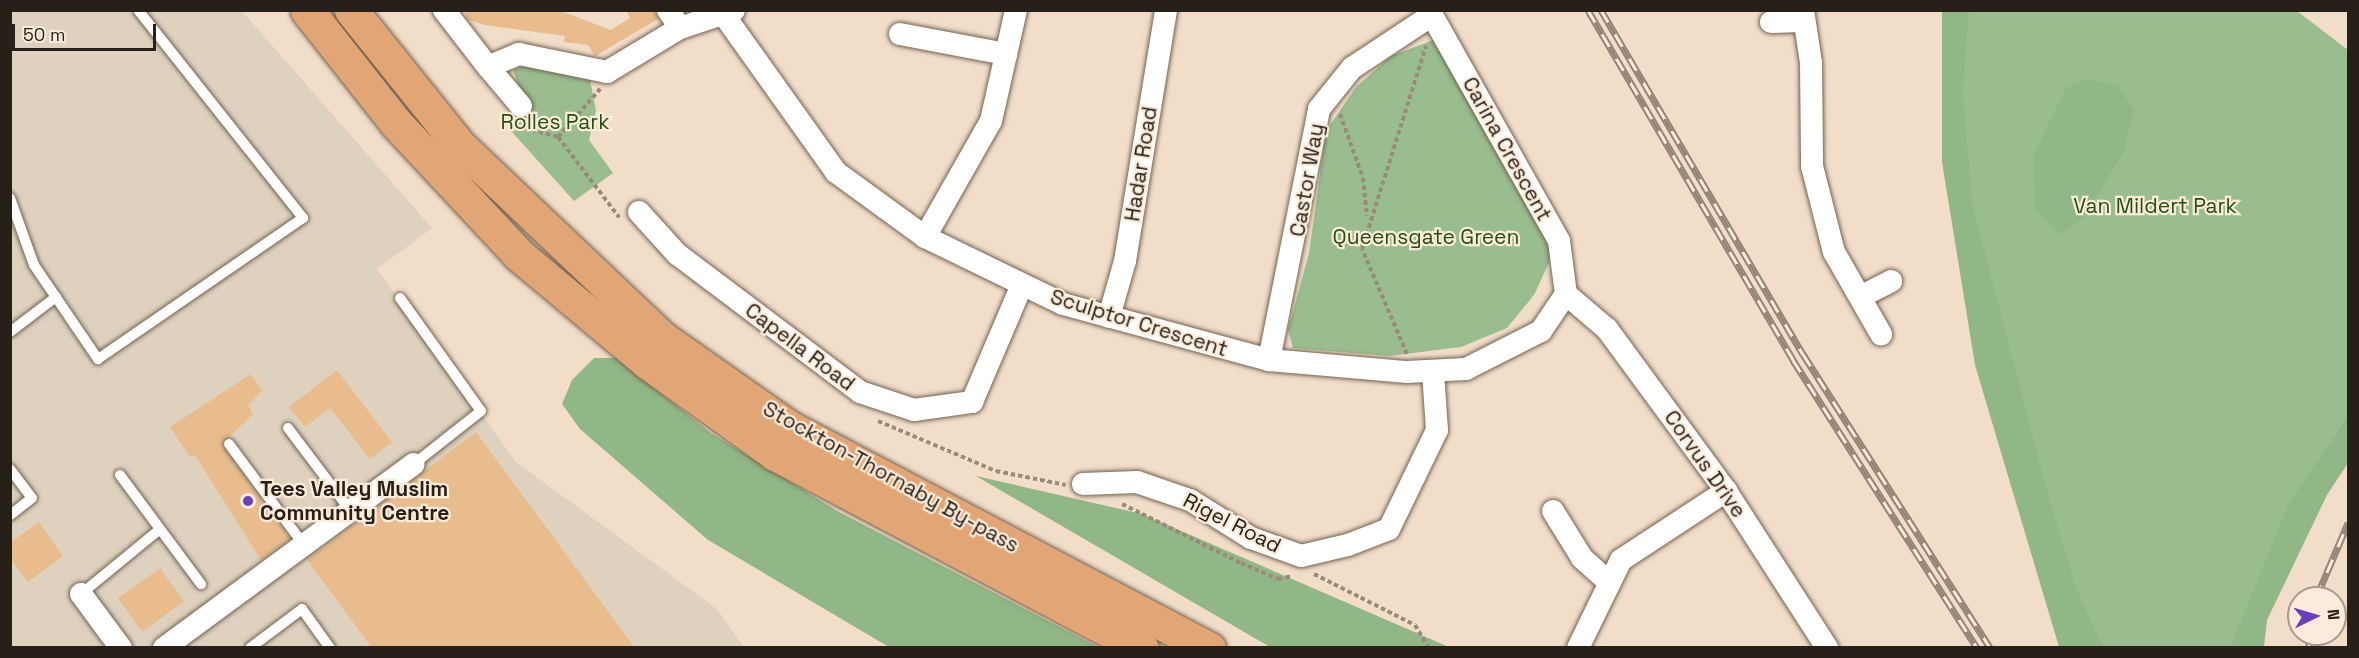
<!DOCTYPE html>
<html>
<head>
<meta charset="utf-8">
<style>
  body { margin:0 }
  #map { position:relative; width:2359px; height:658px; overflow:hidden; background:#f2ddc9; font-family:"Space Grotesk",sans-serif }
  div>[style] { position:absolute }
  .commercial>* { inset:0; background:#ded2bf }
  .green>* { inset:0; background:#99bd8f }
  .forest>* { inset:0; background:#91b786 }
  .building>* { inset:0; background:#e9bc8e; transform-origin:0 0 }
  .path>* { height:4px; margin-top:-2px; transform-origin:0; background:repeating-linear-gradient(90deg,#998a7c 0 4.5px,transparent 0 7.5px) }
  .roads { filter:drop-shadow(0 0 2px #746250) drop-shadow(0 0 2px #746250) }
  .service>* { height:10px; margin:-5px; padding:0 5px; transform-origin:5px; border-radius:5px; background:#fff }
  .minor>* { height:22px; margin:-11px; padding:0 11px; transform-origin:11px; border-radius:11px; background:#fff }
  .trunk>* { height:33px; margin:-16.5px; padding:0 16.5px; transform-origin:16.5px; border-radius:16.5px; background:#e2a676 }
  .rail>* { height:7px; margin-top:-3.5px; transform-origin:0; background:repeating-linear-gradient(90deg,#fcebdb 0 14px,#938476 0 28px); box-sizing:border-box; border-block:2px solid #938476 }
  .dots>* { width:16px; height:16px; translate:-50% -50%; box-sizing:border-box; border:3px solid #fcebdb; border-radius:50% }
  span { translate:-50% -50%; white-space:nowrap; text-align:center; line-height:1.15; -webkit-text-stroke:4.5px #fcebdb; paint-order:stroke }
  .park-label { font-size:21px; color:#21510e }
  .street-label { font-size:21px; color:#272018 }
  .poi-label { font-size:21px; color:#272018; font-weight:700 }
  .left { translate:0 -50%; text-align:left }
  .frame { position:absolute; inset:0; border:12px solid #272018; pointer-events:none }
  .north { position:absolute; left:2287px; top:586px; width:60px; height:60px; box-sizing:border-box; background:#fcebdb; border:2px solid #a79a8d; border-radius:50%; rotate:85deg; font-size:16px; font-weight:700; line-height:24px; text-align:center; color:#272018 }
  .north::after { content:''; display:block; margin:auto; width:21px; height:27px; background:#6940b8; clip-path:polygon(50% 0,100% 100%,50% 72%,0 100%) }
  .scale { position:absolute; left:12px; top:24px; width:144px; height:27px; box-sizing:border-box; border:3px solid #272018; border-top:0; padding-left:8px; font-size:18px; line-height:21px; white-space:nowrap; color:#272018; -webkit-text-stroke:4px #fcebdb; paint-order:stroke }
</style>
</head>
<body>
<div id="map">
  <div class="commercial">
    <div style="clip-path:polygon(10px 11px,242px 11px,432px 228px,377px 269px,516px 462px,717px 609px,744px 647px,11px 647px)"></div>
  </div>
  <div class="green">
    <div style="clip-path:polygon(1948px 11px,2297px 11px,2348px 50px,2348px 432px,2255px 647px,2075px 647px,1995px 408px)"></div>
    <div style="clip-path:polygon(1444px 36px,1559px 241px,1534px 295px,1507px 328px,1461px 347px,1389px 356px,1293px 348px,1288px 330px,1309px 253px,1326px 131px,1356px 87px,1391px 56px)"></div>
    <div style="clip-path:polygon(523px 66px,590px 80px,596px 110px,589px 140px,613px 173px,574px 201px,512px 132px,523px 98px,513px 70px)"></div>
  </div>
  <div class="forest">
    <div style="clip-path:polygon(1942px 11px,1969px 11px,1963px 93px,1972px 203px,2047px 491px,2077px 591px,2103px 647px,2059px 647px,1975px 365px,1942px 162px)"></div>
    <div style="clip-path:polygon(2087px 79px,2118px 86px,2134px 110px,2124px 151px,2083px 219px,2059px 234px,2035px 209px,2033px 156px,2066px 88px)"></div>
    <div style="clip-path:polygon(594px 358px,616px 358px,711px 433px,839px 512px,1098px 647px,889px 647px,708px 540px,580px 429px,562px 404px,572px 380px)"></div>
    <div style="clip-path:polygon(2348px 416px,2348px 463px,2327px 495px,2267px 620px,2264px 647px,2230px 647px,2289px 503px)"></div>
    <div style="clip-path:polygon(976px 476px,1142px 514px,1449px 647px,1270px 647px)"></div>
  </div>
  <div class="building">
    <div style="clip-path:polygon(464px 10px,558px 10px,611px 30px,630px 18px,626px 10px,655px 10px,658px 19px,595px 56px,588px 45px,564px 42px,565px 36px,485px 25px,468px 20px)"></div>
    <div style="clip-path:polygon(337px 370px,392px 442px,370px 459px,330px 408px,305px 427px,289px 407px)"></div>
    <div style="clip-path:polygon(251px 374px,262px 391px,248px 405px,253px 414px,222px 444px,290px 539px,261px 560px,195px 455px,190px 457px,170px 427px)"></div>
    <div style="clip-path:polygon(476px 432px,635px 648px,372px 648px,307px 560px)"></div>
    <div style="clip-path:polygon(39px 522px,63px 556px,28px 582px,10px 558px,10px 543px)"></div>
    <div style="left:160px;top:568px;width:41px;height:52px;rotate:54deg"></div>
  </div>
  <div class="path">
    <div style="left:1340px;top:114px;width:68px;rotate:70.2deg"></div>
    <div style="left:1363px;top:178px;width:38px;rotate:84deg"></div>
    <div style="left:517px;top:126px;width:42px;rotate:15deg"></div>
    <div style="left:558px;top:137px;width:64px;rotate:-48.8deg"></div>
    <div style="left:558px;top:137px;width:101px;rotate:52.7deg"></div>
    <div style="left:1407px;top:354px;width:114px;rotate:-113.2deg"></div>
    <div style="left:1362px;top:249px;width:213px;rotate:-72.5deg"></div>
    <div style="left:878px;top:421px;width:128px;rotate:23deg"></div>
    <div style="left:996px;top:471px;width:71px;rotate:11.3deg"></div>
    <div style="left:1122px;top:504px;width:133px;rotate:26.4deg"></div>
    <div style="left:1241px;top:563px;width:40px;rotate:23.4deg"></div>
    <div style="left:1278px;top:579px;width:14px;rotate:-12deg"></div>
    <div style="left:1314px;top:574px;width:113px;rotate:26.8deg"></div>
    <div style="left:1415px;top:625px;width:27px;rotate:59deg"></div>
  </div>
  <div class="roads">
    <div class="service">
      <div style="left:10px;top:198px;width:71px;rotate:70.3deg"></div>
      <div style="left:34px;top:265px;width:114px;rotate:55.8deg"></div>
      <div style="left:98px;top:359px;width:249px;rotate:-34.5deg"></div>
      <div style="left:303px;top:218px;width:265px;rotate:-128.4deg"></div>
      <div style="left:400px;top:298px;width:139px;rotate:54.4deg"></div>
      <div style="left:481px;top:411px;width:85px;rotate:141.7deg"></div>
      <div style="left:10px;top:332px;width:58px;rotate:-37.3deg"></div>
      <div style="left:288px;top:428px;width:103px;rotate:52.9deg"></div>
      <div style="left:229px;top:444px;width:126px;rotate:53.4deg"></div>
      <div style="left:10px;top:469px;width:36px;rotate:53deg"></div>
      <div style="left:32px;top:498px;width:28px;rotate:142deg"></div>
      <div style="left:120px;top:475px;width:136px;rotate:53.4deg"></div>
      <div style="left:81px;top:594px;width:102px;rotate:-39.4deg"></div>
      <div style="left:250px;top:648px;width:65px;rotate:-36.9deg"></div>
      <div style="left:302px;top:609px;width:48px;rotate:54.3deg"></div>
    </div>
    <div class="minor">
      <div style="left:444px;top:10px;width:72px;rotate:52.3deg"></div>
      <div style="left:488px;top:67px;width:34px;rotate:-23deg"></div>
      <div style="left:519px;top:54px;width:90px;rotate:11.6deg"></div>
      <div style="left:607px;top:72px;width:85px;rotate:-31.1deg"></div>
      <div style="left:680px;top:28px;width:57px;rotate:-18.4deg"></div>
      <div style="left:668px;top:10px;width:22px;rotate:56deg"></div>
      <div style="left:1429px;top:10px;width:265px;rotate:60.6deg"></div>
      <div style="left:1559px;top:241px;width:53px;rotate:82.5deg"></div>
      <div style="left:1803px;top:10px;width:54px;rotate:81.4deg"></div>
      <div style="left:1811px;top:63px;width:103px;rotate:89.4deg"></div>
      <div style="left:1812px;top:166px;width:89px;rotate:75.7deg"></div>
      <div style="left:1834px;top:252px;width:95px;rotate:60.2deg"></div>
      <div style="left:724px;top:15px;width:193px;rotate:54.5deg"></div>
      <div style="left:836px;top:172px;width:110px;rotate:36.1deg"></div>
      <div style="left:925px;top:237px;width:153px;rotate:25.9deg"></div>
      <div style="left:1063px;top:304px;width:213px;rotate:15.2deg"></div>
      <div style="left:1269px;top:360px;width:139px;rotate:5deg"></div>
      <div style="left:1407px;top:372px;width:59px;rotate:-2.9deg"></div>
      <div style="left:1466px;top:369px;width:84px;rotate:-26.9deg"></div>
      <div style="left:1541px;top:331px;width:45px;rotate:-56deg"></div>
      <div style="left:1771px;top:22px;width:32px;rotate:-2deg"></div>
      <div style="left:900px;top:34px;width:108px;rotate:10.7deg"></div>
      <div style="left:488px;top:67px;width:51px;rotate:49.8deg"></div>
      <div style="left:639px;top:212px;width:57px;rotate:47.9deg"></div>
      <div style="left:677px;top:254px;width:229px;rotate:37deg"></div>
      <div style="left:860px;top:392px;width:57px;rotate:18.4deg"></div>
      <div style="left:914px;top:410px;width:59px;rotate:-7.9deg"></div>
      <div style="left:972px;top:402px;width:127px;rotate:-66.9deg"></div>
      <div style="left:925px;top:237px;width:133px;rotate:-60.4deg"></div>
      <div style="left:991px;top:121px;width:114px;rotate:-77.3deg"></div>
      <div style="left:1566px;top:294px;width:54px;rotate:40.5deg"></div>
      <div style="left:1607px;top:329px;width:201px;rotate:53.7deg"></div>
      <div style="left:1726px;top:491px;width:187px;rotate:57.2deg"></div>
      <div style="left:1860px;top:297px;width:35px;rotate:-27deg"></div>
      <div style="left:1109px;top:317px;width:58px;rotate:-74.1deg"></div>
      <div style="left:1125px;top:261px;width:254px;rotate:-80.7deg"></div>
      <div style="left:1269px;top:360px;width:256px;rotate:-78.7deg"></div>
      <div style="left:1319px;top:109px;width:53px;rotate:-51.2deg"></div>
      <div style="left:1352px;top:68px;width:96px;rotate:-33.5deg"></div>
      <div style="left:1083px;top:484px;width:54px;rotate:-2.1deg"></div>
      <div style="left:1137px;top:482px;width:56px;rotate:18.8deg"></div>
      <div style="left:1190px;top:500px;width:72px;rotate:31.9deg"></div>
      <div style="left:1251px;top:538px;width:53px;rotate:19.8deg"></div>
      <div style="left:1301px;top:556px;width:48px;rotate:-13.2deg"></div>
      <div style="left:1348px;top:545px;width:44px;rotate:-21.3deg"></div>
      <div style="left:1389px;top:529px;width:110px;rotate:-64.1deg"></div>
      <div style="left:1437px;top:430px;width:59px;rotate:-93.9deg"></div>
      <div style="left:1553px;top:511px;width:55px;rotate:58.3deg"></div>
      <div style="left:1582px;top:558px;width:36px;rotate:42deg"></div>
      <div style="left:81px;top:594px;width:67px;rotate:53.5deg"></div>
      <div style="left:164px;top:648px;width:310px;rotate:-36.4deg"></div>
      <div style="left:1578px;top:648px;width:98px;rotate:-64deg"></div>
      <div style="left:1621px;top:560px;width:126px;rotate:-33.3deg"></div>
    </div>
    <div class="trunk">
      <div style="left:307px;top:10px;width:142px;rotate:51.8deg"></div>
      <div style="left:395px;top:122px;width:182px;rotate:47deg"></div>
      <div style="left:519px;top:255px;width:168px;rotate:39.9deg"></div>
      <div style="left:648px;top:363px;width:156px;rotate:35.6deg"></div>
      <div style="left:775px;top:454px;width:415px;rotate:27.9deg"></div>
      <div style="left:351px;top:10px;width:173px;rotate:51.3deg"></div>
      <div style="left:459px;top:145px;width:279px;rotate:43.5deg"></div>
      <div style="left:661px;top:337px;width:156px;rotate:35.1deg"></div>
      <div style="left:789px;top:427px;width:475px;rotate:27.8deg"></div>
    </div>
  </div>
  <div class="rail">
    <div style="left:1588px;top:10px;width:406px;rotate:59.6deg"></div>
    <div style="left:1793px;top:360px;width:342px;rotate:57.4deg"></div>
    <div style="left:1601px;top:10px;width:399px;rotate:59.6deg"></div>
    <div style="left:1803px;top:354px;width:348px;rotate:57.5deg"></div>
    <div style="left:2316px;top:598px;width:82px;rotate:-66.9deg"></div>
    <div style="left:2308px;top:648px;width:15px;rotate:-70deg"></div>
  </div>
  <div class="dots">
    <div style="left:248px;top:501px;background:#6940b8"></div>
  </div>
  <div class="park-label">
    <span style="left:555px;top:122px">Rolles Park</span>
    <span style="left:2155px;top:206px">Van Mildert Park</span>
    <span style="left:1426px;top:237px">Queensgate Green</span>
  </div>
  <div class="street-label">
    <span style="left:1507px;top:149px;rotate:61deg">Carina Crescent</span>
    <span style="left:1141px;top:164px;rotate:-81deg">Hadar Road</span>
    <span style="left:1307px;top:180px;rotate:-80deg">Castor Way</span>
    <span style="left:1139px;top:323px;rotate:17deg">Sculptor Crescent</span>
    <span style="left:800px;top:347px;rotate:37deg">Capella Road</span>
    <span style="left:1705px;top:464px;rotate:55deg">Corvus Drive</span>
    <span style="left:891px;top:477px;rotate:29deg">Stockton-Thornaby By-pass</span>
    <span style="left:1232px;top:523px;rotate:27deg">Rigel Road</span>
  </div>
  <div class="poi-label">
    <span class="left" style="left:260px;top:501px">Tees Valley Muslim<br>Community Centre</span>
  </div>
  <div class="frame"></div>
  <div class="north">N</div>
  <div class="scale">50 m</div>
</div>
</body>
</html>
